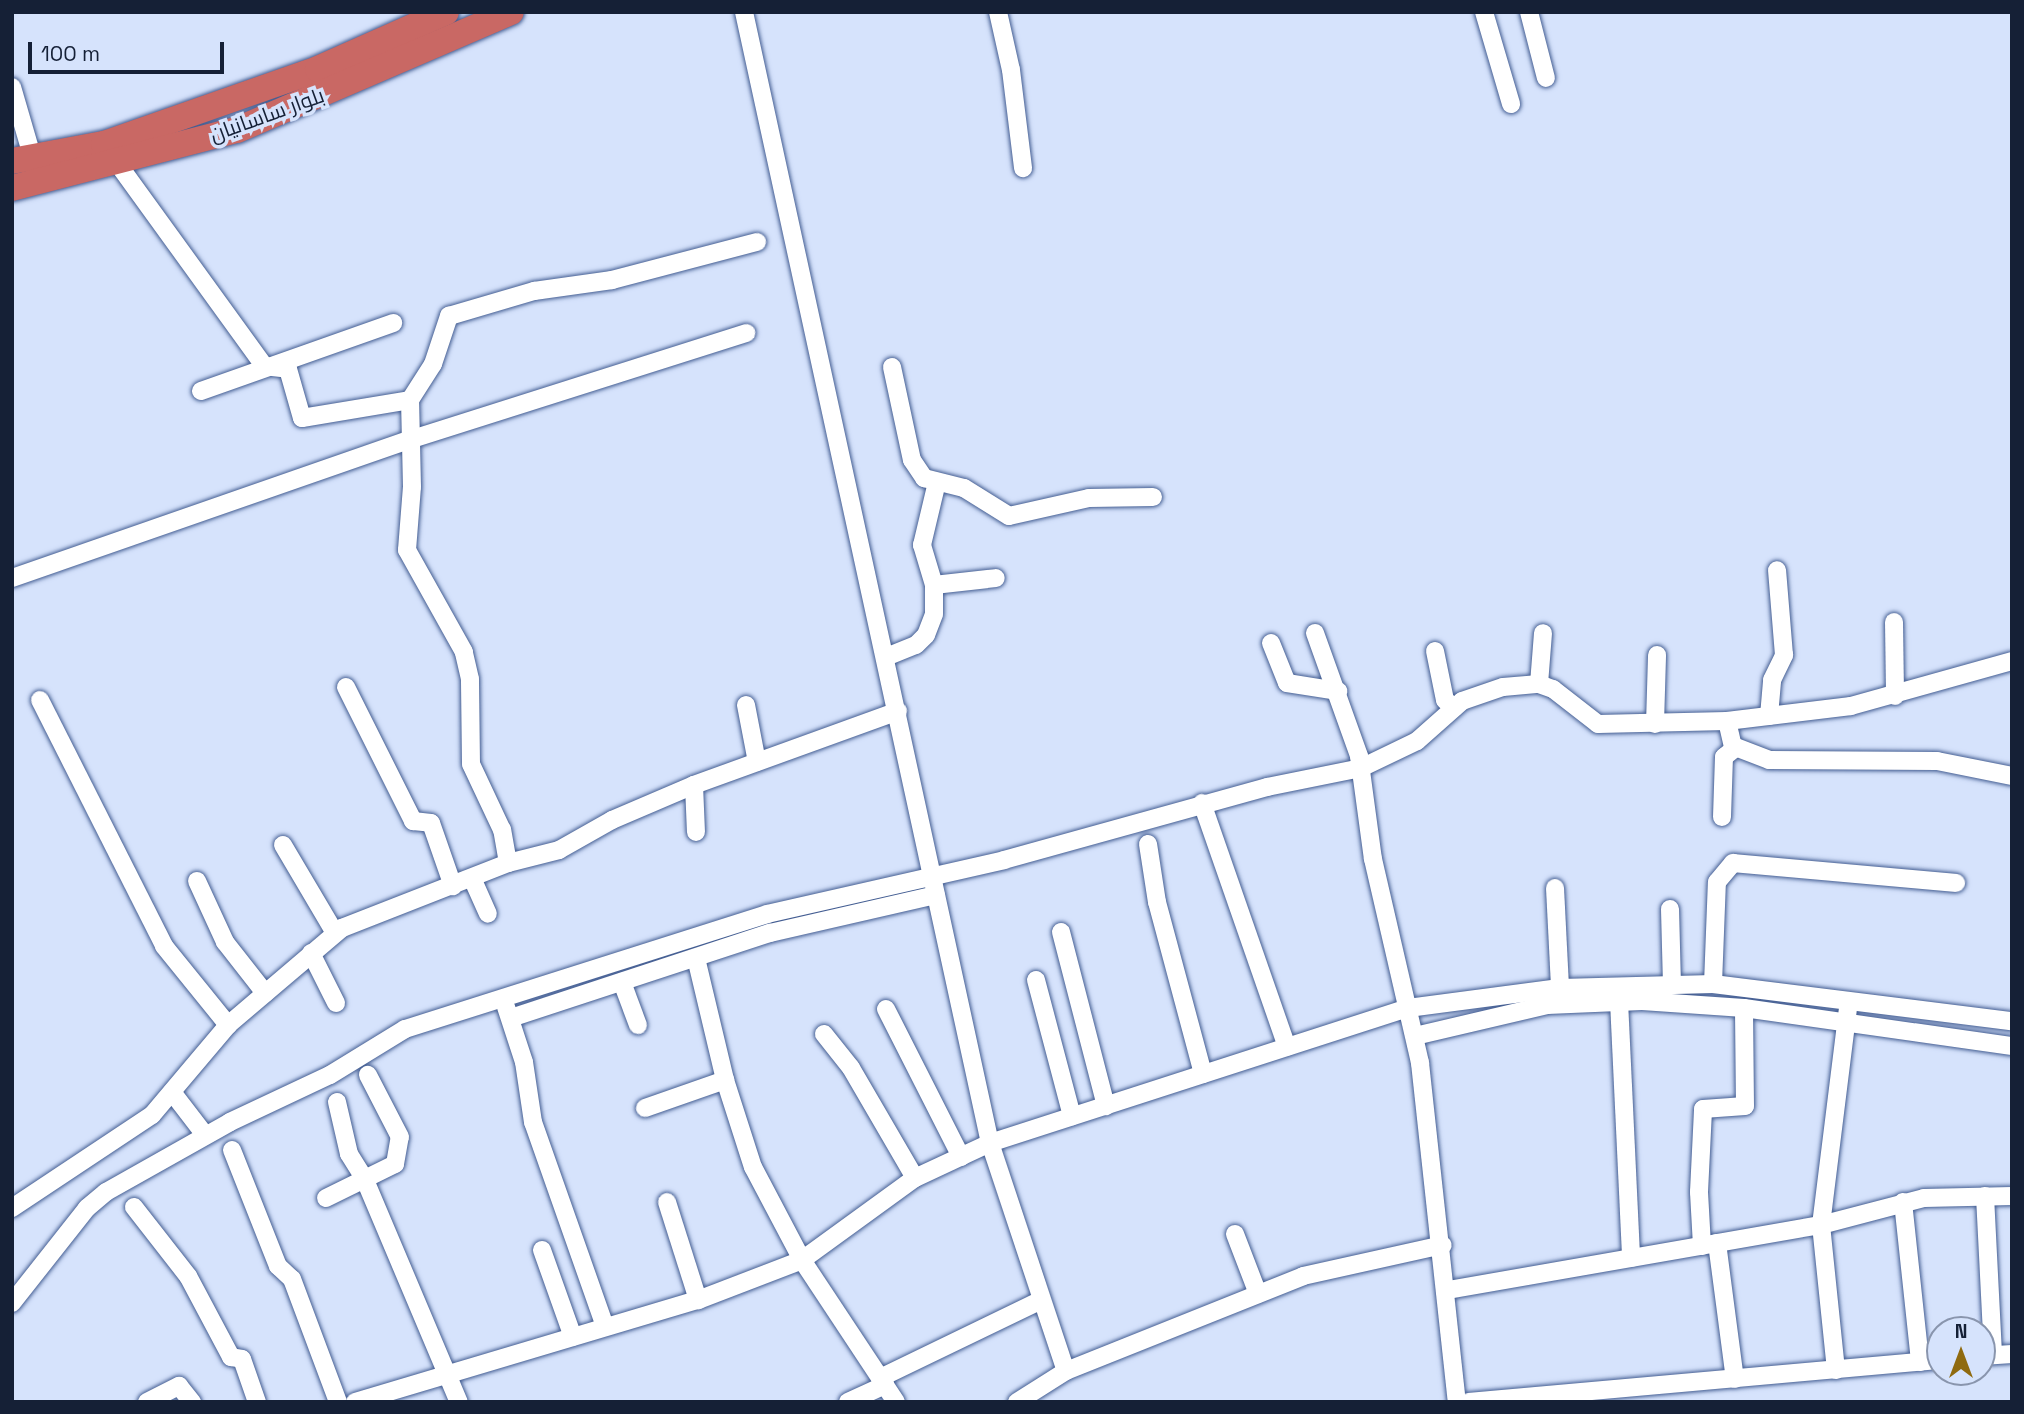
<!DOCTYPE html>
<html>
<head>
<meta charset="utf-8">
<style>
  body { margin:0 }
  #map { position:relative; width:2024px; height:1414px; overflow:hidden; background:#d6e3fc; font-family:"Space Grotesk",Cairo,sans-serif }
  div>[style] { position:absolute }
  .roads { filter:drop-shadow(0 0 2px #435d92) drop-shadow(0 0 2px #435d92) }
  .minor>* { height:18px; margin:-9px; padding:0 9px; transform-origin:9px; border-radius:9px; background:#fff }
  .highway>* { height:26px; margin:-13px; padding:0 13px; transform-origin:13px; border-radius:13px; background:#c96864 }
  span { translate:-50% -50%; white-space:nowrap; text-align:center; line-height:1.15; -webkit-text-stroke:7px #d6e3fc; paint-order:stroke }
  .street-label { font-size:21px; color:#152036 }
  .frame { position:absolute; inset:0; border:14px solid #152036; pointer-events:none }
  .north { position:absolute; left:1926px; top:1316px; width:70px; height:70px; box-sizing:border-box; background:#d6e3fc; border:2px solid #8995ad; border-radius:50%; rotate:0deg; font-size:19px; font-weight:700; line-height:28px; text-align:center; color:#152036 }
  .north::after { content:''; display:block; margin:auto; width:24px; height:32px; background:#8f6a0f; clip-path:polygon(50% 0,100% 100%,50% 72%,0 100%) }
  .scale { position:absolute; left:28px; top:42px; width:196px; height:32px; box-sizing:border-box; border:4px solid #152036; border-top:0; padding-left:9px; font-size:21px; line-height:24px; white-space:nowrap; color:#152036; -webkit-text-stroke:5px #d6e3fc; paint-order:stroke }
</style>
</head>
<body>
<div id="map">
  <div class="roads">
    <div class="minor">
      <div style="left:744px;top:12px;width:1157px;rotate:77.73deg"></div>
      <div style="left:990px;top:1143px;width:240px;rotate:71.6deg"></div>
      <div style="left:998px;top:12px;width:59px;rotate:77.4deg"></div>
      <div style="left:1011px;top:70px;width:99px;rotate:83deg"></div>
      <div style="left:1484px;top:12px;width:96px;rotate:73.6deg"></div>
      <div style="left:1529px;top:12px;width:68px;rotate:75.6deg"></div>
      <div style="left:12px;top:87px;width:72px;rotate:73.8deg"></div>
      <div style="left:110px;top:153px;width:263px;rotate:54.1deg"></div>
      <div style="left:264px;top:366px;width:24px;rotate:7deg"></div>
      <div style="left:288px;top:369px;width:51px;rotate:74.1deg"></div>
      <div style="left:302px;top:418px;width:109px;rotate:-9.5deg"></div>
      <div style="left:892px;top:367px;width:95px;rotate:77.9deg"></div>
      <div style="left:912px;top:460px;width:22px;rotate:56deg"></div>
      <div style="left:924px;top:478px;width:41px;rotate:14deg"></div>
      <div style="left:964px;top:488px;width:53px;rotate:31.9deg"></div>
      <div style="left:1009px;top:516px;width:82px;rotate:-12.7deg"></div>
      <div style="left:1089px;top:498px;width:64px;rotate:-0.9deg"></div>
      <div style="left:201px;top:391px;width:204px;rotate:-19.5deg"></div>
      <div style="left:12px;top:578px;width:420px;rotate:-19.2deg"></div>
      <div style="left:409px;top:440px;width:354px;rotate:-17.6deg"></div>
      <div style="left:934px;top:585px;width:62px;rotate:-6.4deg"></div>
      <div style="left:1894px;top:622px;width:74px;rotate:89.2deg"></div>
      <div style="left:1315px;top:633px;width:131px;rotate:70.3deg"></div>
      <div style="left:1359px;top:756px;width:104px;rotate:82.3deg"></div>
      <div style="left:1373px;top:859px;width:209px;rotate:77deg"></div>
      <div style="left:1420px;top:1063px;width:341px;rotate:83.8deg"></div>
      <div style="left:1271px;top:643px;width:43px;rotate:68.2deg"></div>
      <div style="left:1287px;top:683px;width:52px;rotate:8.9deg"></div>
      <div style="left:1435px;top:651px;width:50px;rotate:78.5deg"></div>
      <div style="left:1445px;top:700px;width:12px;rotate:42deg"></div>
      <div style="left:886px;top:657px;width:32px;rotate:-22deg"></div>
      <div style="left:916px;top:645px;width:14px;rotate:-45deg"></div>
      <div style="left:926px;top:635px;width:22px;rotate:-69deg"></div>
      <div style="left:934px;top:614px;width:29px;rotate:-90deg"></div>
      <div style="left:934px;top:585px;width:42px;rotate:-106.7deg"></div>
      <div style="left:922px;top:545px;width:65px;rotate:-76.6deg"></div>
      <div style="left:1539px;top:684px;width:51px;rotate:-85.5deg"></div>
      <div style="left:346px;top:687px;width:150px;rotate:63.4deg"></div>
      <div style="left:413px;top:821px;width:18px;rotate:6deg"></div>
      <div style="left:431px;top:823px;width:67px;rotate:70.8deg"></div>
      <div style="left:40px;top:700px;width:275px;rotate:63.2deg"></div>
      <div style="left:164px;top:946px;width:102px;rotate:51deg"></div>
      <div style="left:746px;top:705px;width:58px;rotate:79.1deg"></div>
      <div style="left:1769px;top:716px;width:36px;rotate:-85deg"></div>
      <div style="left:1772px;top:680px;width:28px;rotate:-64deg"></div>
      <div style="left:1784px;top:655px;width:85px;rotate:-94.7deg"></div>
      <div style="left:1727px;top:721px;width:26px;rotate:77deg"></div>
      <div style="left:1733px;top:746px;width:39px;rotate:21deg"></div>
      <div style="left:1769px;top:760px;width:168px;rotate:0.3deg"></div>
      <div style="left:1937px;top:761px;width:76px;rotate:11.3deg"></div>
      <div style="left:1655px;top:724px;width:69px;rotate:-88.3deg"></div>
      <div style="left:694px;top:785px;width:47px;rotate:87.6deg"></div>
      <div style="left:1202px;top:803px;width:258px;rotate:70.8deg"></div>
      <div style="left:1722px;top:817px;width:60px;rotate:-88.1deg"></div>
      <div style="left:1724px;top:757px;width:14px;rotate:-39deg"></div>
      <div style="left:1148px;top:844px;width:59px;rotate:81.2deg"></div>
      <div style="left:1157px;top:902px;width:178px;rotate:75deg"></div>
      <div style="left:283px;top:845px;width:102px;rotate:59.4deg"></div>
      <div style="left:508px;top:863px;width:34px;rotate:-100deg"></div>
      <div style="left:502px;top:830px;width:73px;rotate:-115.2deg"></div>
      <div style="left:471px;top:764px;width:85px;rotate:-90.7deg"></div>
      <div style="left:470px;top:679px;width:28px;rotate:-103deg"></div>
      <div style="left:464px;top:652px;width:117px;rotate:-119.2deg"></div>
      <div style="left:407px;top:550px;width:63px;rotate:-85.5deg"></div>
      <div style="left:412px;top:487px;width:87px;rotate:-91.3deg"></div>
      <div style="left:410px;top:400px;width:43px;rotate:-57.4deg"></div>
      <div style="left:433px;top:364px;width:51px;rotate:-71.6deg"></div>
      <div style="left:449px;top:316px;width:89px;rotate:-16.4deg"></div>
      <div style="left:534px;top:291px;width:79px;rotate:-8deg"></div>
      <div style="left:612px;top:280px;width:150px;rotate:-14.7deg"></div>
      <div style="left:472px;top:878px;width:39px;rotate:66deg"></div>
      <div style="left:197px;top:881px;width:67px;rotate:65.3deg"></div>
      <div style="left:225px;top:942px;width:65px;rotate:51.9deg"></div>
      <div style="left:1555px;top:888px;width:100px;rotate:87.1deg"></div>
      <div style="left:1670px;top:909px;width:74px;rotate:88.5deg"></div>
      <div style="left:1061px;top:932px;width:180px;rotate:75.5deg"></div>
      <div style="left:311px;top:953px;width:56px;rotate:63.4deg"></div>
      <div style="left:696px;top:958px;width:125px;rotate:76.6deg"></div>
      <div style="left:725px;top:1080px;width:91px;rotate:72.2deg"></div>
      <div style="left:753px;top:1167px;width:105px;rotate:62.2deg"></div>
      <div style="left:802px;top:1260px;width:170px;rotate:56.5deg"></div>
      <div style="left:1036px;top:980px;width:141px;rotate:75.2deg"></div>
      <div style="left:622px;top:982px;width:46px;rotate:69.6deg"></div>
      <div style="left:1713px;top:984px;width:102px;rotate:-87.8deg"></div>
      <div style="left:1717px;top:882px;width:25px;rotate:-50deg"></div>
      <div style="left:1733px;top:863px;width:224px;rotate:5.1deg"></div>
      <div style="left:1619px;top:1001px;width:257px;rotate:87.3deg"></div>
      <div style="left:506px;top:1007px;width:58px;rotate:71.9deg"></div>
      <div style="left:524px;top:1062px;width:61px;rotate:81.5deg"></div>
      <div style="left:533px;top:1122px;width:216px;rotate:70.6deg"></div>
      <div style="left:886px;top:1009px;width:166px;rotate:63.1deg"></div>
      <div style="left:511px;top:1018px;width:273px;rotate:-18.2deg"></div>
      <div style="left:770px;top:933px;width:170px;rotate:-12.9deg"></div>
      <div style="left:824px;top:1034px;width:43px;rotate:51.5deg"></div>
      <div style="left:851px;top:1068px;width:127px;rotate:59.8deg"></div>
      <div style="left:1415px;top:1036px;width:136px;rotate:-13.2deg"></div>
      <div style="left:1547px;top:1005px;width:95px;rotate:-2.4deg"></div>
      <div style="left:1642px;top:1001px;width:102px;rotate:3.9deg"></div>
      <div style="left:1744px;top:1008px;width:271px;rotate:8.1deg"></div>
      <div style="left:172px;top:1092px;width:54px;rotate:52.5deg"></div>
      <div style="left:337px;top:1102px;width:53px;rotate:77deg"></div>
      <div style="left:349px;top:1154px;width:31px;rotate:58deg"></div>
      <div style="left:365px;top:1180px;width:241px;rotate:67.1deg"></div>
      <div style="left:645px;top:1108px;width:85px;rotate:-19.3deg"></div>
      <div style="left:232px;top:1150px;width:125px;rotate:68.4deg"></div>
      <div style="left:278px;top:1266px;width:19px;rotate:43deg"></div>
      <div style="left:292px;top:1279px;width:131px;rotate:69.5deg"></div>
      <div style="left:1985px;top:1196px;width:159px;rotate:87.1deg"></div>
      <div style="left:326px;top:1198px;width:77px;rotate:-26.2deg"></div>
      <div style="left:395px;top:1164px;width:27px;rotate:-80deg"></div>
      <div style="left:400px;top:1137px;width:70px;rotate:-117.3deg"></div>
      <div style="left:667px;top:1202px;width:103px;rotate:72.4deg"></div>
      <div style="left:1903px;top:1202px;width:161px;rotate:83.9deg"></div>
      <div style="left:134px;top:1207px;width:88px;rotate:52deg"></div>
      <div style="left:188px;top:1276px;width:92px;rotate:62deg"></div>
      <div style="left:231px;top:1357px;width:11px;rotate:10deg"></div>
      <div style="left:242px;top:1359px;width:46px;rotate:70.8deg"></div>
      <div style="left:12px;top:1208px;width:168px;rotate:-33.6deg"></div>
      <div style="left:152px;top:1115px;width:118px;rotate:-49.8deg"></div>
      <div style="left:228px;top:1025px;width:150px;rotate:-40.4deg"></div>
      <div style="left:342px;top:928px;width:178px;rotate:-21.4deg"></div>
      <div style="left:508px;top:863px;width:53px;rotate:-14.3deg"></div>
      <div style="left:559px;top:850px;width:61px;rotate:-29.5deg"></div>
      <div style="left:612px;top:820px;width:89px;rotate:-23.1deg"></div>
      <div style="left:694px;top:785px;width:217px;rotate:-19.9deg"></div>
      <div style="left:1235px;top:1234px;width:64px;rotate:69deg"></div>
      <div style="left:1717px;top:1243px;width:137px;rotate:82.5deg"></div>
      <div style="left:1702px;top:1246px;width:54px;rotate:-93.2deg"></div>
      <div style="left:1699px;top:1192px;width:83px;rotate:-87.2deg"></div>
      <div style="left:1703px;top:1109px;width:42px;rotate:-4.1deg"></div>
      <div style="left:1745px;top:1106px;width:98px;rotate:-90.6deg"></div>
      <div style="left:542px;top:1250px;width:92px;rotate:70.4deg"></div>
      <div style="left:1448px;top:1290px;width:379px;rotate:-9.9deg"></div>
      <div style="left:1821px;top:1225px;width:106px;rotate:-14.7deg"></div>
      <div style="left:1924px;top:1198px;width:88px;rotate:-1.3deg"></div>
      <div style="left:12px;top:1303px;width:121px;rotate:-51.7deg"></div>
      <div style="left:87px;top:1208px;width:25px;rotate:-40deg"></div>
      <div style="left:106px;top:1192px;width:142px;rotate:-29.4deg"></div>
      <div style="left:230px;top:1122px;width:110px;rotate:-25.2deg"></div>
      <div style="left:330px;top:1075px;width:88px;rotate:-31.5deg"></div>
      <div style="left:405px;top:1029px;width:380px;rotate:-17.6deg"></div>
      <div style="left:767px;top:914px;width:243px;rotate:-12.8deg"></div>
      <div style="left:1004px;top:860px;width:273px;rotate:-15.5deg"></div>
      <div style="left:1267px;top:787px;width:96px;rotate:-11.4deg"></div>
      <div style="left:1361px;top:768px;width:62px;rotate:-25.7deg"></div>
      <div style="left:1417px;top:741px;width:60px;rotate:-41.6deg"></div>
      <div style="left:1462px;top:701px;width:43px;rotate:-18.9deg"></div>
      <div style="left:1503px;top:687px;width:36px;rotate:-5deg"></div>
      <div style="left:1539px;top:684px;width:15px;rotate:20deg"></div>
      <div style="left:1553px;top:689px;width:57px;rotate:37.9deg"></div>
      <div style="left:1598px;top:724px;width:129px;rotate:-1.3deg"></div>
      <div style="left:1727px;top:721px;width:125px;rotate:-6.9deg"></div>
      <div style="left:1851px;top:706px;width:167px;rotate:-15.6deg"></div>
      <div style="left:1982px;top:1356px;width:30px;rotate:-4deg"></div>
      <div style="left:1836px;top:1370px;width:146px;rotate:-95.9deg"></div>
      <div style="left:1821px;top:1225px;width:219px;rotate:-82.9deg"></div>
      <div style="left:880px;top:1378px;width:179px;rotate:-25.8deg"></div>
      <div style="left:147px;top:1402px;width:36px;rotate:-27deg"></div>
      <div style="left:179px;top:1386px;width:21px;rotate:51deg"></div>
      <div style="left:355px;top:1402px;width:358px;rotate:-16.6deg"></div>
      <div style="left:698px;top:1300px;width:111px;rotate:-21deg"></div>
      <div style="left:802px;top:1260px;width:140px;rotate:-36deg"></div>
      <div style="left:915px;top:1178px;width:83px;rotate:-25deg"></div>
      <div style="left:990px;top:1143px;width:439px;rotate:-17.9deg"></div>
      <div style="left:1408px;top:1008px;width:153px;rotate:-7.5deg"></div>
      <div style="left:1560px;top:988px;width:153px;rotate:-1.5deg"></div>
      <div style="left:1713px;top:984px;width:301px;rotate:7.1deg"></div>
      <div style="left:848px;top:1402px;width:41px;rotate:-24.7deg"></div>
      <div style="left:1017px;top:1402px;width:58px;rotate:-32.3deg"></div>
      <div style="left:1066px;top:1371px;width:255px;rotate:-21.8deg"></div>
      <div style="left:1303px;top:1276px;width:143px;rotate:-12.5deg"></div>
      <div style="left:1469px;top:1402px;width:473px;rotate:-5.1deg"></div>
    </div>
    <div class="highway">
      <div style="left:12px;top:161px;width:94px;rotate:-10.5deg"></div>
      <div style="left:104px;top:144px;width:227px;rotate:-19.3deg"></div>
      <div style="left:318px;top:69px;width:140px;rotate:-24deg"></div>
      <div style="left:12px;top:188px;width:232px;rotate:-14.5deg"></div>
      <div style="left:237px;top:130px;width:298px;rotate:-23.3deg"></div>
    </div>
  </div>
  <div class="street-label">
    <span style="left:267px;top:115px;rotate:-20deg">بلوار ساسانیان</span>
  </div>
  <div class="frame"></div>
  <div class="north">N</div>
  <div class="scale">100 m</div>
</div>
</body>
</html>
